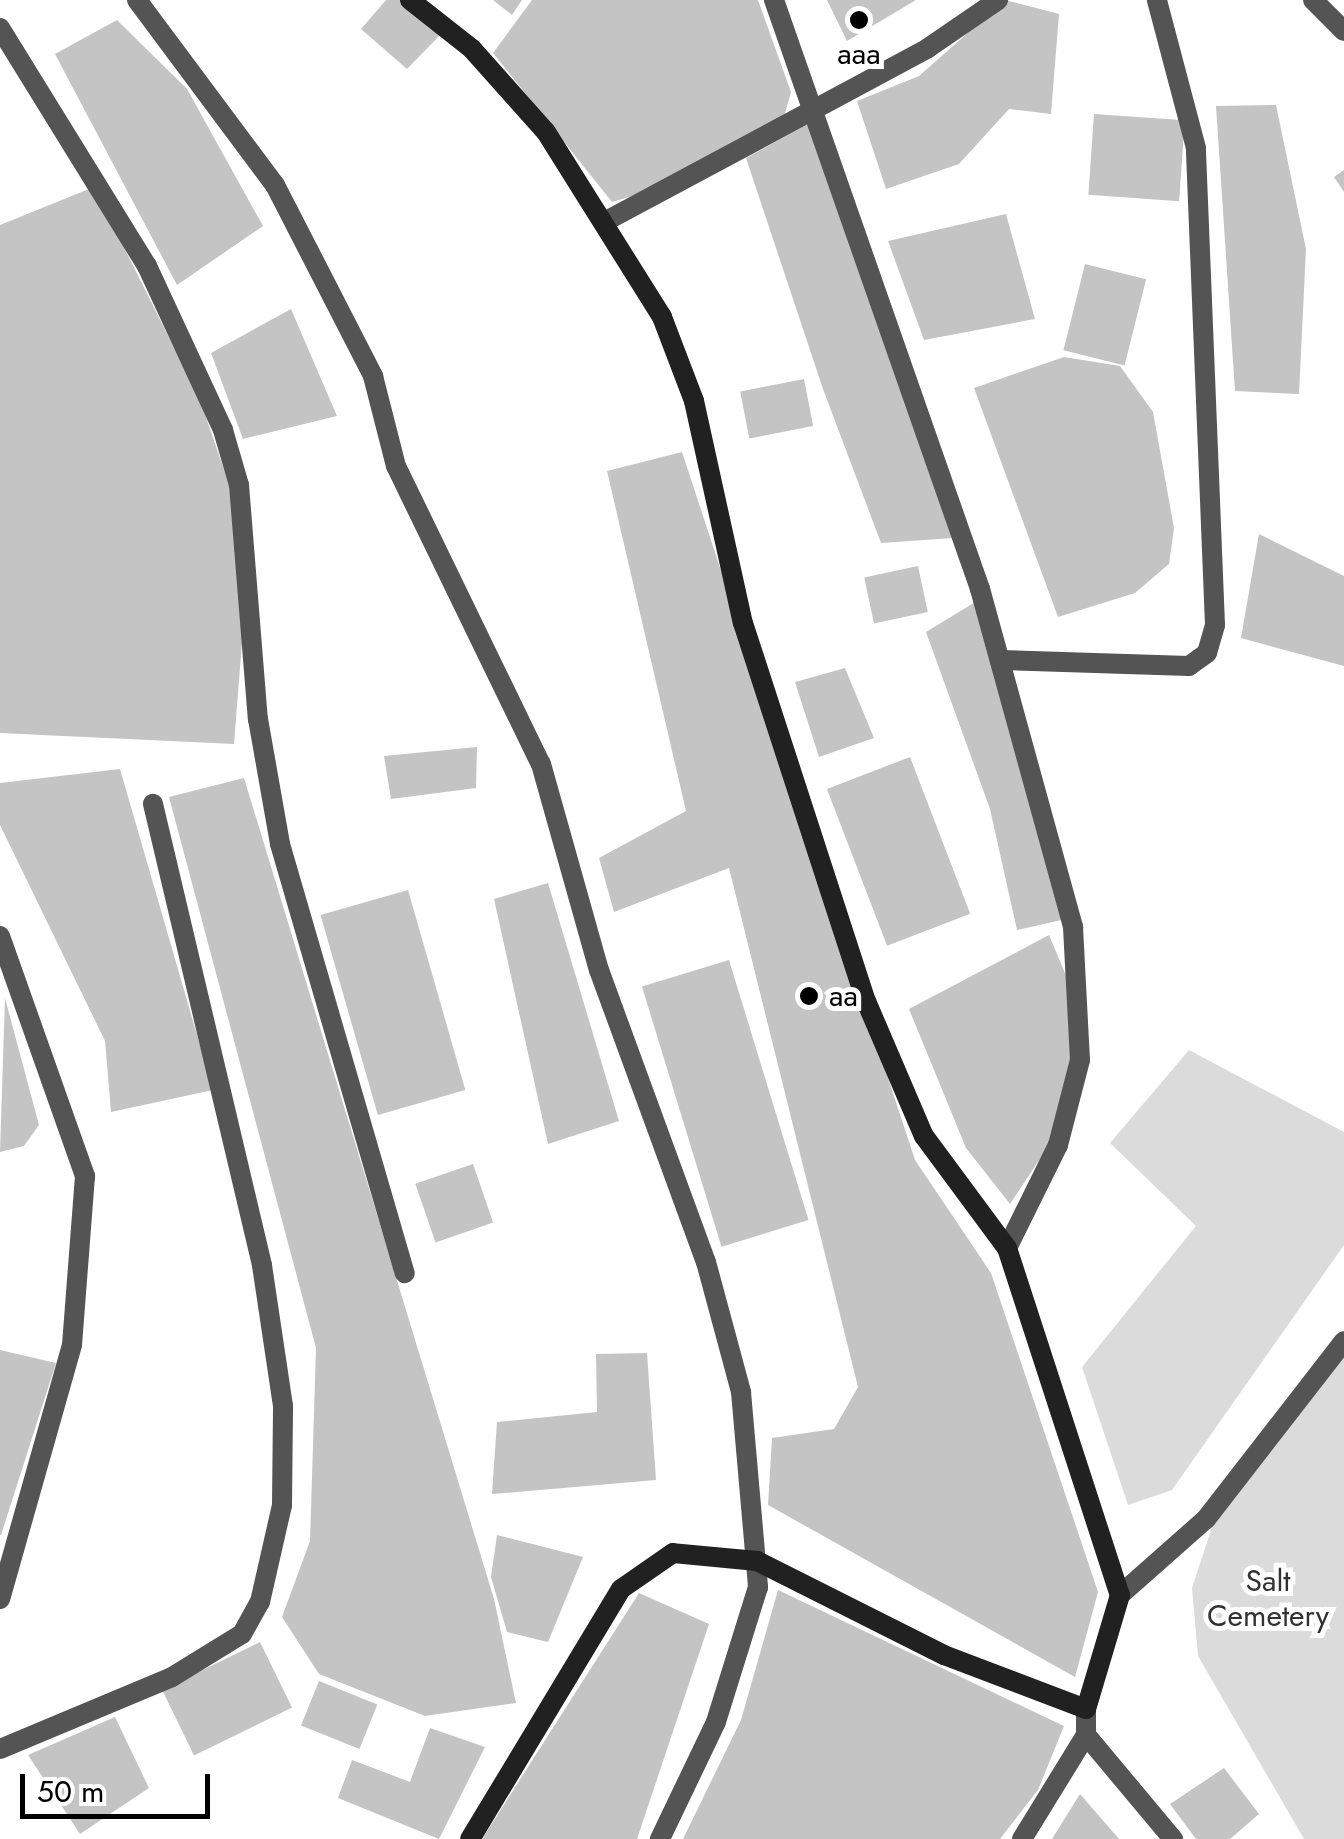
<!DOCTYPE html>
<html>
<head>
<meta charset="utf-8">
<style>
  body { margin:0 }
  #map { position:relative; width:1344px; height:1839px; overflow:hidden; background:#fff; font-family:Jost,sans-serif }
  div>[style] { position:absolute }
  .green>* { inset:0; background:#dbdbdb }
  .building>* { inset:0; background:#c4c4c4; transform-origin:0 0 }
  .street>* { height:20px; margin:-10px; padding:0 10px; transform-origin:10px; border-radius:10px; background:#545454 }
  .secondary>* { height:20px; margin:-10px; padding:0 10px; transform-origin:10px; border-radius:10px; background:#212121 }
  .dots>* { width:28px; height:28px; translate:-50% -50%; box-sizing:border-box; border:5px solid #fff; border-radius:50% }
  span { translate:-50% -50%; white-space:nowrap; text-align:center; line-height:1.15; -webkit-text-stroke:10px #fff; paint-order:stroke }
  .poi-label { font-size:30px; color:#000 }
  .left { translate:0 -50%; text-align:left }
  .park-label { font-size:30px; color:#323232 }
  .scale { position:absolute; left:20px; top:1774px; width:190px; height:45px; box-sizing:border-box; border:5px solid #000; border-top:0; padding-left:12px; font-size:30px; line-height:35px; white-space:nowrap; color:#000; -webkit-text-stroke:8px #fff; paint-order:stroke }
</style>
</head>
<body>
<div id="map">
  <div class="green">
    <div style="clip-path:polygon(1189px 1050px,1344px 1132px,1344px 1245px,1172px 1490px,1128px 1505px,1082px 1367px,1196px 1226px,1110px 1143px)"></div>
    <div style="clip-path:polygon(1344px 1357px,1344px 1839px,1304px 1839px,1198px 1656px,1192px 1588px,1218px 1509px)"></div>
  </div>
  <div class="building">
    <div style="clip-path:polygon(386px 0,401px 0,442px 33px,407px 69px,361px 29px)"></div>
    <div style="clip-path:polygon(493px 0,522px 0,512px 15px)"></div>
    <div style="clip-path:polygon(532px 0,758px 0,791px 92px,784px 117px,659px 188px,612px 202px,493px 53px)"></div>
    <div style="clip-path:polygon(827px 0,916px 0,847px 41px)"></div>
    <div style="clip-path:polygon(1005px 0,1059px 14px,1051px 114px,1009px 109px,959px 164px,886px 189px,857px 101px,919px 76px)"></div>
    <div style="clip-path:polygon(117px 20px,187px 89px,263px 226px,177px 285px,55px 54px)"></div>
    <div style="clip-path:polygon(1276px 105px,1306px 249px,1299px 394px,1235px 391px,1216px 106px)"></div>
    <div style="left:1094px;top:114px;width:91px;height:81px;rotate:4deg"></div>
    <div style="clip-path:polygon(808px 124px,953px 538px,881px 543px,823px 389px,746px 158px)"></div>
    <div style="clip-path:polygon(1344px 170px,1344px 192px,1334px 177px)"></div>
    <div style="clip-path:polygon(94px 187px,200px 400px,229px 484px,245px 604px,234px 744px,0 733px,0 225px)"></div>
    <div style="clip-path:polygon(1006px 214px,1035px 319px,924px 340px,888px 241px)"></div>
    <div style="left:1085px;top:264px;width:63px;height:89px;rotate:14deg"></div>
    <div style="clip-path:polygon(291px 309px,337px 416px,243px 439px,211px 353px)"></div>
    <div style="clip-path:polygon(1064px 357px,1120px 366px,1153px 412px,1174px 528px,1169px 564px,1135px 593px,1058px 617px,974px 388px)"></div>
    <div style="left:804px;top:379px;width:48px;height:65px;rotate:79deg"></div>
    <div style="clip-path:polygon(682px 452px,915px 1160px,991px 1273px,1098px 1592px,1075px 1677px,768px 1505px,772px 1438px,834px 1429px,858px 1387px,729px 868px,614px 912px,599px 858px,686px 811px,607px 471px)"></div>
    <div style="clip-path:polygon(1259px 534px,1344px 576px,1344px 666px,1241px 638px)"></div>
    <div style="left:918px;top:566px;width:47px;height:55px;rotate:78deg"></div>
    <div style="clip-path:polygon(977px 601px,1066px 919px,1017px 930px,990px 809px,926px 632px)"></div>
    <div style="clip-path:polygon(845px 668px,874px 738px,819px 757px,795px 682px)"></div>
    <div style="clip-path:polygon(477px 747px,476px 788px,391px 799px,384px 756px)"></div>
    <div style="left:910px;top:757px;width:168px;height:89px;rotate:69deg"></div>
    <div style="clip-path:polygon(120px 769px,213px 1090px,111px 1112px,105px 1041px,0 825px,0 783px)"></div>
    <div style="clip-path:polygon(244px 778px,494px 1599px,516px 1703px,425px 1716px,319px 1674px,282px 1617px,310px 1541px,316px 1348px,169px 797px)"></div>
    <div style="clip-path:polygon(548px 883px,619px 1121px,548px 1144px,494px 899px)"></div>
    <div style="left:408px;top:890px;width:208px;height:91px;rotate:74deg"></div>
    <div style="clip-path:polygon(1049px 935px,1075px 997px,1072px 1062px,1057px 1133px,1010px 1204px,966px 1148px,909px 1009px)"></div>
    <div style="left:729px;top:960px;width:272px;height:91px;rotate:73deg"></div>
    <div style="clip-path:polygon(5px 998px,39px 1125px,24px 1146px,0 1152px)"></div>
    <div style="left:473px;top:1164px;width:62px;height:61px;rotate:71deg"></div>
    <div style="clip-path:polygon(0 1350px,56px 1363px,1px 1535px,0 1535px)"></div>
    <div style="clip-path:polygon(647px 1353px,656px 1480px,492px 1494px,497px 1422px,597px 1412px,596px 1354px)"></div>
    <div style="clip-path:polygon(497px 1535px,583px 1557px,548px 1642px,507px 1632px,491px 1577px)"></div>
    <div style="clip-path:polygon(778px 1590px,1064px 1726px,1038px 1790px,1000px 1839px,683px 1839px,741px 1720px)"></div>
    <div style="clip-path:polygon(639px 1593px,709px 1624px,637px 1839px,482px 1839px)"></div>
    <div style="left:260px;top:1642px;width:73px;height:109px;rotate:64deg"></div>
    <div style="left:319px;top:1681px;width:63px;height:48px;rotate:22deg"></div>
    <div style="clip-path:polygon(115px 1717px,149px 1788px,80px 1834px,28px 1755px)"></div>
    <div style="clip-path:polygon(430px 1728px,485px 1747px,439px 1839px,338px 1798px,352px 1760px,410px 1782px)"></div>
    <div style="clip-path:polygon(1224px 1768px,1259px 1814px,1230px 1839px,1196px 1839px,1170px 1804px)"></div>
    <div style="clip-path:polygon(1080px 1794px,1119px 1839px,1052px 1839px)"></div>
  </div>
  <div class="street">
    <div style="left:137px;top:0;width:231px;rotate:53.3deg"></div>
    <div style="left:275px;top:185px;width:215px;rotate:62.8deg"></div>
    <div style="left:373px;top:376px;width:93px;rotate:75.7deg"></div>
    <div style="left:396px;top:466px;width:331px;rotate:64.1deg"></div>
    <div style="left:541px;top:764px;width:214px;rotate:74.3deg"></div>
    <div style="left:599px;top:970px;width:311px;rotate:69.9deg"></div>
    <div style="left:706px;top:1262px;width:135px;rotate:74.9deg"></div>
    <div style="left:741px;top:1392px;width:196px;rotate:85deg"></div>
    <div style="left:758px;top:1587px;width:141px;rotate:107.3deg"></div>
    <div style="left:716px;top:1722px;width:130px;rotate:115.6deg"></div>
    <div style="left:774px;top:0;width:624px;rotate:70.72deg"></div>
    <div style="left:980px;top:589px;width:351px;rotate:74.6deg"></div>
    <div style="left:1073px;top:927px;width:133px;rotate:87deg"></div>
    <div style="left:1080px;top:1060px;width:88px;rotate:104.5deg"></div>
    <div style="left:1058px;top:1145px;width:115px;rotate:116.3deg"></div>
    <div style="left:1313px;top:0;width:44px;rotate:45deg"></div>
    <div style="left:0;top:28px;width:280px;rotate:58.3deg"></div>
    <div style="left:147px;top:266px;width:181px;rotate:65.1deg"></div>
    <div style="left:223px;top:430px;width:57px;rotate:73.8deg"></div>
    <div style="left:239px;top:485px;width:235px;rotate:85.4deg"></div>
    <div style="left:258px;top:719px;width:127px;rotate:80deg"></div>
    <div style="left:280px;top:844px;width:447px;rotate:73.8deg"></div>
    <div style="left:606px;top:221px;width:366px;rotate:-28.2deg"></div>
    <div style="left:928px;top:48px;width:85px;rotate:-34.4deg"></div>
    <div style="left:1000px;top:660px;width:189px;rotate:1.8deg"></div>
    <div style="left:1189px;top:666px;width:22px;rotate:-36deg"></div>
    <div style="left:1207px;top:653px;width:29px;rotate:-74deg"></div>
    <div style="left:1215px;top:625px;width:477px;rotate:-92.3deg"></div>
    <div style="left:1196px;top:148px;width:153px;rotate:-104.8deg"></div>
    <div style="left:0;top:936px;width:255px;rotate:70.5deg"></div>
    <div style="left:85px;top:1176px;width:169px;rotate:94.4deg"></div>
    <div style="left:72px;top:1345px;width:264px;rotate:105.8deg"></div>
    <div style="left:1120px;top:1595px;width:115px;rotate:-41.5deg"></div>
    <div style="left:1206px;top:1519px;width:225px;rotate:-52.2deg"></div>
    <div style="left:1086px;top:1735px;width:136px;rotate:50.1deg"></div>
    <div style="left:0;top:1749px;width:186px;rotate:-22.7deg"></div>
    <div style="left:172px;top:1677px;width:82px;rotate:-31.6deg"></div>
    <div style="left:242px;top:1634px;width:37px;rotate:-61deg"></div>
    <div style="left:260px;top:1602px;width:99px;rotate:-77.2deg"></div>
    <div style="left:282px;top:1505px;width:99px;rotate:-89.4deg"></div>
    <div style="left:283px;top:1406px;width:143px;rotate:-98.5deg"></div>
    <div style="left:262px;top:1265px;width:474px;rotate:-103.3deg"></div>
    <div style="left:1022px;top:1839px;width:122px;rotate:-58.4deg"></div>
    <div style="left:1086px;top:1735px;width:26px;rotate:-90deg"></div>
  </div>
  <div class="secondary">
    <div style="left:410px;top:0;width:79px;rotate:38.3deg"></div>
    <div style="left:472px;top:49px;width:111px;rotate:48.3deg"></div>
    <div style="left:546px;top:132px;width:218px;rotate:57.9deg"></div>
    <div style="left:662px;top:317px;width:90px;rotate:69.1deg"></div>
    <div style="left:694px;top:401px;width:227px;rotate:77.6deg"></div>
    <div style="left:743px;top:623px;width:398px;rotate:72deg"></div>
    <div style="left:866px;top:1001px;width:147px;rotate:66.8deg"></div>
    <div style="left:924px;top:1136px;width:139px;rotate:53.5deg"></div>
    <div style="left:1007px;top:1248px;width:365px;rotate:72deg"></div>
    <div style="left:1120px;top:1595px;width:119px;rotate:106.6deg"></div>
    <div style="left:1086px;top:1709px;width:152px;rotate:-159.2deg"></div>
    <div style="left:944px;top:1655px;width:209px;rotate:-153.3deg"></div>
    <div style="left:757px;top:1561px;width:84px;rotate:-174.6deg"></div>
    <div style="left:673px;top:1553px;width:63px;rotate:145.3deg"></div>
    <div style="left:621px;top:1589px;width:292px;rotate:121.1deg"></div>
  </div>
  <div class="dots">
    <div style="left:859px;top:20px;background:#000"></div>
    <div style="left:809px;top:996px;background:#000"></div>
  </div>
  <div class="poi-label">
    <span style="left:859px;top:54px">aaa</span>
    <span class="left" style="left:829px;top:996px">aa</span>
  </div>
  <div class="park-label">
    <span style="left:1268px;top:1598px">Salt<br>Cemetery</span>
  </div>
  <div class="scale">50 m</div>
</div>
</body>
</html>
